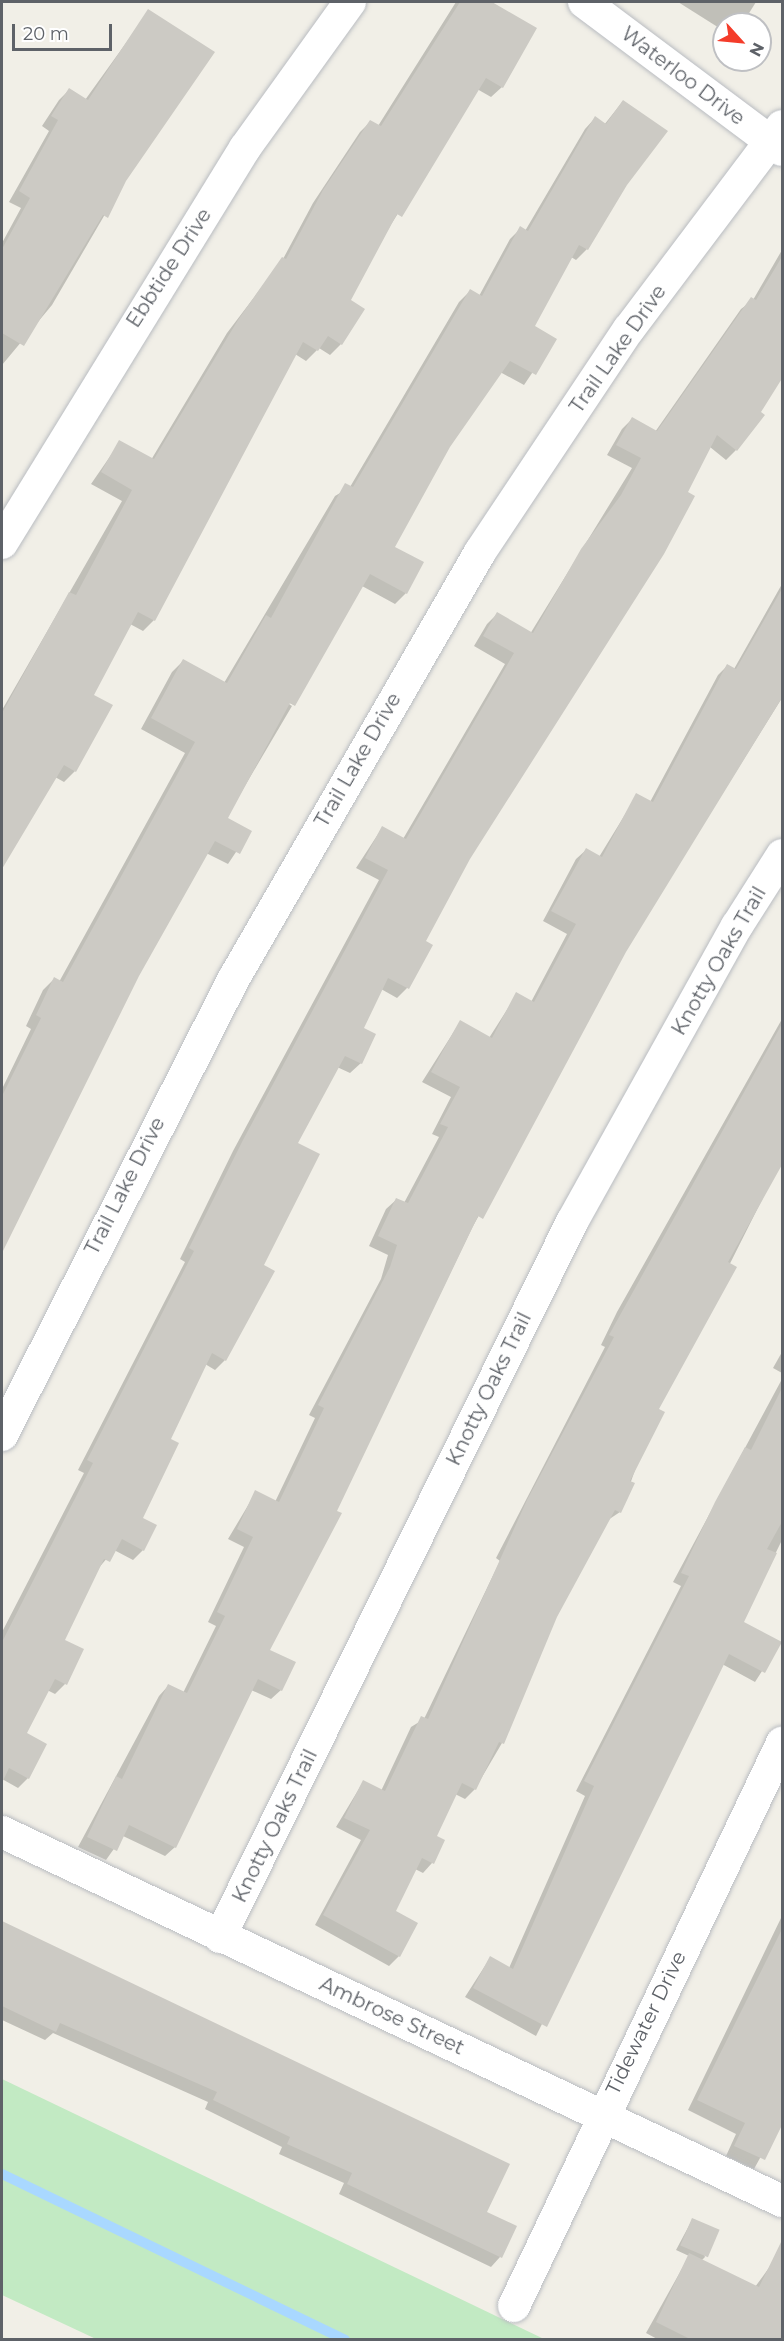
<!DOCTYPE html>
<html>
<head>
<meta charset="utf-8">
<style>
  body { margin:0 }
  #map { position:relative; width:784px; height:2341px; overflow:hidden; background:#f1efe7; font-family:Montserrat,sans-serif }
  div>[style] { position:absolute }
  .green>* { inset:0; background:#c2eac3 }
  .shadow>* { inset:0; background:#0003 }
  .stream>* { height:10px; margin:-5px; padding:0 5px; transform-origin:5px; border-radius:5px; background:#a9d8ff }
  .building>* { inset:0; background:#cccac4; transform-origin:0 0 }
  .roads { filter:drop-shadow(0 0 2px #b9bcc1) drop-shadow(0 0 2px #b9bcc1) }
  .minor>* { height:32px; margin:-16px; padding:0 16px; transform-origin:16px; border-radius:16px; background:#fff }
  span { translate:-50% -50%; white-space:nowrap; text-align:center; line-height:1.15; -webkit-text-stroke:6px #fff; paint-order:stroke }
  .street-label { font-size:20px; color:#5e6268 }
  .frame { position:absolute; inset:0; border:3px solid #5e6268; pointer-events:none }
  .north { position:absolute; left:712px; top:12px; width:60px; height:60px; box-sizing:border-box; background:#fff; border:2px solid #bfc0c3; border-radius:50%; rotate:117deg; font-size:16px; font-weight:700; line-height:24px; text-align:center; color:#5e6268 }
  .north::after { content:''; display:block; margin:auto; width:21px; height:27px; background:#f43c2a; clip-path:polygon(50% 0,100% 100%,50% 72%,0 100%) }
  .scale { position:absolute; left:12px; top:24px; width:100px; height:27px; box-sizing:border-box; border:3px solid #5e6268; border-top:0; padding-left:8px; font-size:18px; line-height:21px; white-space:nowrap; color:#5e6268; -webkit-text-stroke:4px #fff; paint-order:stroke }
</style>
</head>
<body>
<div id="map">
  <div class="green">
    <div style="clip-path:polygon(2px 2079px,544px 2339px,96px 2339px,2px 2295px)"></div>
  </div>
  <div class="shadow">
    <div style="clip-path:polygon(456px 2px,489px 2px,535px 28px,502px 87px,491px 97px,477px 89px,390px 226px,349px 300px,341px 344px,330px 355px,319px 348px,306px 361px,295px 354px,154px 620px,143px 631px,130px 624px,92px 695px,75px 771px,64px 782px,55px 777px,2px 863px,2px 710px,122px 501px,91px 484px,120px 442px,151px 460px,227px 333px,283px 259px,313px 203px,360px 132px,370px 122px,378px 126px)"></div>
    <div style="clip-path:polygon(678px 2px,756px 2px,746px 18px,753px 24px,724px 24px,724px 31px)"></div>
    <div style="clip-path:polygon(149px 11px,125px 180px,52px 305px,2px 365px,2px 243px,21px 208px,9px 202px,49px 131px,42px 126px,59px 100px,69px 90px,85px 100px)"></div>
    <div style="clip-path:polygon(623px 101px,625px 184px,587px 249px,576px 260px,571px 257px,533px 327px,555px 339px,524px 385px,500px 372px,448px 446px,393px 548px,406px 593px,395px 604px,362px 586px,294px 705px,283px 700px,292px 706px,226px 818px,250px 831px,228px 864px,206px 853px,138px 975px,2px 1250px,2px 1089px,31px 1029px,26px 1026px,43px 990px,54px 979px,59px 982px,185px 753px,141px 729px,172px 672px,183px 661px,224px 683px,335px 496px,350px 487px,459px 302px,470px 291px,479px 296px,510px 239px,521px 228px,525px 231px,585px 129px,595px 118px,604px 125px)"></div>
    <div style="clip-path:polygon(782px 250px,782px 371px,736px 450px,726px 460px,710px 447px,469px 859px,424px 942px,407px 988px,397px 998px,381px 989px,362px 1029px,361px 1063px,350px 1073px,337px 1067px,296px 1143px,262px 1266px,225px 1360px,215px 1370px,205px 1364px,169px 1440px,141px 1518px,143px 1550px,133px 1560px,114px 1550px,97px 1570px,63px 1641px,65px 1684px,55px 1694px,47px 1690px,25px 1734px,28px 1778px,18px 1788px,2px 1779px,2px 1632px,84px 1473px,78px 1470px,185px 1262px,180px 1259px,233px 1151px,379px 880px,356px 868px,382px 828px,403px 839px,505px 664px,474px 646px,487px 624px,497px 614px,530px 634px,632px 468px,607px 455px,622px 429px,632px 419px,655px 432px,741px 309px,753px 300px)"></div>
    <div style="clip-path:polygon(782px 584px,782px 698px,624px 951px,472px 1228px,268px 1650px,281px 1690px,271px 1699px,251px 1690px,175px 1847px,165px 1856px,123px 1836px,106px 1860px,78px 1847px,159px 1696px,168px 1686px,183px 1693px,216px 1626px,208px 1622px,244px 1547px,228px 1539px,256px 1492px,275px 1502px,315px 1418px,309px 1415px,381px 1279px,388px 1255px,369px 1246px,386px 1209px,396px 1200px,404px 1203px,439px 1137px,432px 1134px,451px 1097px,422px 1082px,460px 1022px,489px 1038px,517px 994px,531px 1002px,567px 934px,543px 921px,576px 859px,586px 850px,599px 857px,637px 795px,650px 802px,718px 675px,728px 665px,734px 669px)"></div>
    <div style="clip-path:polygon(782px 1019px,782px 1160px,657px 1409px,620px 1512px,608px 1520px,555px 1616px,502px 1743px,475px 1789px,465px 1799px,455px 1794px,435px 1836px,443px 1840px,432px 1863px,423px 1873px,415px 1869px,394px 1912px,399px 1956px,389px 1966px,315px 1925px,361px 1840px,336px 1827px,363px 1782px,381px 1791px,411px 1727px,424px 1719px,500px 1561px,496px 1558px,605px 1347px,601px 1345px,617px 1312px)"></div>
    <div style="clip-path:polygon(782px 1352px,782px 1373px,773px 1368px)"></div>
    <div style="clip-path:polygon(782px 1379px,782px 1540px,742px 1622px,780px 1643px,755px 1682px,722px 1664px,536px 2036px,465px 1997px,490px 1958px,509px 1968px,585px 1796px,576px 1791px,681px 1586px,673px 1582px)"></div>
    <div style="clip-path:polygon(782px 1916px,782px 2118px,754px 2169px,726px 2156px,736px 2134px,688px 2110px)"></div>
    <div style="clip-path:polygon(2px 1922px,508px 2165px,485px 2212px,515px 2227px,500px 2257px,491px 2267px,339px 2194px,344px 2183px,279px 2154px,282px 2147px,205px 2109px,208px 2102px,53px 2033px,45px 2040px,2px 2020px)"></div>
    <div style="clip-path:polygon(692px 2220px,705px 2257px,701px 2261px,755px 2287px,771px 2265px,782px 2340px,659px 2340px,646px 2333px,689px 2256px,676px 2250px)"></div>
  </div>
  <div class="stream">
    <div style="left:2px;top:2174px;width:381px;rotate:25.8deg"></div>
  </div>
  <div class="building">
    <div style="clip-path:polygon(460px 2px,492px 2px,537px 28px,503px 88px,486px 78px,402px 217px,397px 214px,351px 300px,365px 309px,342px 345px,328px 336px,318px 351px,303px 342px,155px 621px,138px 612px,94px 695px,113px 705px,76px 772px,64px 765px,2px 869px,2px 713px,69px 592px,76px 595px,132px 490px,101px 472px,119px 440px,154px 459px,238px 320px,282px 257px,286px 259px,323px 190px,370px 120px,381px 126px)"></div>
    <div style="clip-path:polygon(148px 9px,215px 52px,126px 181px,108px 218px,103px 215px,24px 346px,2px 333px,2px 249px,30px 198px,19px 191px,58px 120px,51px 116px,69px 88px,88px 100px)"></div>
    <div style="clip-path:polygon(623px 100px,668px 131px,627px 185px,588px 250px,579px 245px,535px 326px,557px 339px,536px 375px,510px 361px,450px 447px,395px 547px,424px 562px,407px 594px,370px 574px,295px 706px,290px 703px,228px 818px,252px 831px,240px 854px,215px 841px,139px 976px,2px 1253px,2px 1096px,41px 1018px,36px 1015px,54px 977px,63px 982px,195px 742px,151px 718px,183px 659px,227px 683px,266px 615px,271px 618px,345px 483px,353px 487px,470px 289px,482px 296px,520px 226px,528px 231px,595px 116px,606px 124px)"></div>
    <div style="clip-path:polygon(783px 255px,783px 377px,761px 412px,765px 415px,737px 451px,717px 435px,688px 492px,695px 496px,664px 554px,470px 859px,426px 941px,433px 945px,409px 989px,388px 978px,364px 1028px,376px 1034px,362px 1064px,345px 1056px,298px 1143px,320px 1154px,264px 1265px,275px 1271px,226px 1361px,212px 1353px,171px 1439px,179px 1443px,143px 1518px,157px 1525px,144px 1551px,122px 1539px,110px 1562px,104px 1559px,65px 1640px,84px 1649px,67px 1685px,55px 1679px,27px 1733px,47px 1744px,29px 1779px,9px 1768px,2px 1783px,2px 1642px,93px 1463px,87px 1460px,194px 1251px,189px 1248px,243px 1140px,388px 870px,365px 858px,382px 826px,406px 839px,514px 653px,483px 636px,497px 612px,533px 633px,581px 549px,621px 495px,641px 458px,616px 445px,632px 417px,657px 431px,751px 297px,756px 300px)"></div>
    <div style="clip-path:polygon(783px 587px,783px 696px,626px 952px,483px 1219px,478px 1216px,337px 1511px,342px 1513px,270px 1650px,296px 1662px,282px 1691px,258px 1679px,176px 1848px,129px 1825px,117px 1851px,87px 1837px,116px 1776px,122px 1779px,168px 1684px,187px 1693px,225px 1616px,217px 1612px,253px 1537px,237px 1529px,255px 1490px,279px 1502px,324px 1408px,318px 1405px,390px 1267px,397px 1245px,378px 1236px,396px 1198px,408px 1203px,448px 1127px,440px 1124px,460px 1087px,431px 1072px,460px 1020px,492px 1038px,516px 992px,534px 1002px,576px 924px,551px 911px,586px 848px,602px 857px,636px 793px,653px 802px,727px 664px,736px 669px)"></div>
    <div style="clip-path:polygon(783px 1022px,783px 1163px,728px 1262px,737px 1267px,659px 1409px,665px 1412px,630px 1481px,635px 1483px,621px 1513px,615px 1510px,557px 1617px,504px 1744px,499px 1742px,476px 1790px,462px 1783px,437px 1836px,445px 1840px,434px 1864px,422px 1858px,396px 1911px,418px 1923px,400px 1957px,323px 1915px,370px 1830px,344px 1818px,363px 1780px,385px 1791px,421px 1716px,428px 1719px,527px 1500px,614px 1337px,609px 1335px)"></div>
    <div style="clip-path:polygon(783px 1386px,783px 1520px,767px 1549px,777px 1553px,744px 1622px,782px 1642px,765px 1673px,729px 1654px,547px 2027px,473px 1988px,490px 1956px,513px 1969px,594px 1786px,584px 1781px,689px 1576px,681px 1573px,715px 1502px,745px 1447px,751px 1450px)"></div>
    <div style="clip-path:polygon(2px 1921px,510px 2164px,487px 2212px,517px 2226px,502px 2258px,347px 2184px,352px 2173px,287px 2144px,290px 2137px,213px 2100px,217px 2092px,60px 2023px,56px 2032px,2px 2006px)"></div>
    <div style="clip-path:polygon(783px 1927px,783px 2123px,765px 2160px,734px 2146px,745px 2123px,697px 2100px)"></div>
    <div style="left:692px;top:2218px;width:30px;height:30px;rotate:23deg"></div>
    <div style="clip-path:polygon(783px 2238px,783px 2340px,692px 2340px,656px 2322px,689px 2253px,759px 2287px)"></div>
  </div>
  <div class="roads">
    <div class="minor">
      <div style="left:584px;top:2px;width:247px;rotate:36.8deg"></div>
      <div style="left:2px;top:543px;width:464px;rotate:-58.4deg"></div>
      <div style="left:245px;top:148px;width:180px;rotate:-54.3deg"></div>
      <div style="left:2px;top:1435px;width:510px;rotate:-63.08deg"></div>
      <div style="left:233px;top:980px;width:494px;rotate:-60deg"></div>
      <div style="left:480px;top:552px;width:268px;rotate:-56.3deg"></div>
      <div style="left:629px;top:329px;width:254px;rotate:-53deg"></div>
      <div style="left:2px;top:1832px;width:863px;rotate:25.32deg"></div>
      <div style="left:220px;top:1937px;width:797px;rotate:-63.79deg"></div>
      <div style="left:572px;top:1222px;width:339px;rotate:-60.9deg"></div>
      <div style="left:737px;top:926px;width:84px;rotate:-57.6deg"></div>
      <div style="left:514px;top:2306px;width:624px;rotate:-64.54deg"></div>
    </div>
  </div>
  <div class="street-label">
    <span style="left:683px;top:76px;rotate:37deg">Waterloo Drive</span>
    <span style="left:169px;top:268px;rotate:-57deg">Ebbtide Drive</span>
    <span style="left:618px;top:349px;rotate:-55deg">Trail Lake Drive</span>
    <span style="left:358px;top:760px;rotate:-60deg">Trail Lake Drive</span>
    <span style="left:719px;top:961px;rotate:-60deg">Knotty Oaks Trail</span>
    <span style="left:125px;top:1186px;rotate:-63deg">Trail Lake Drive</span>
    <span style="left:489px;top:1389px;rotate:-64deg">Knotty Oaks Trail</span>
    <span style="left:275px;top:1826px;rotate:-64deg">Knotty Oaks Trail</span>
    <span style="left:392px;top:2016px;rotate:25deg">Ambrose Street</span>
    <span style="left:646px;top:2023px;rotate:-64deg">Tidewater Drive</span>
  </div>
  <div class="frame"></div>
  <div class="north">N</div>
  <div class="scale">20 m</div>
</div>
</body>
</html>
